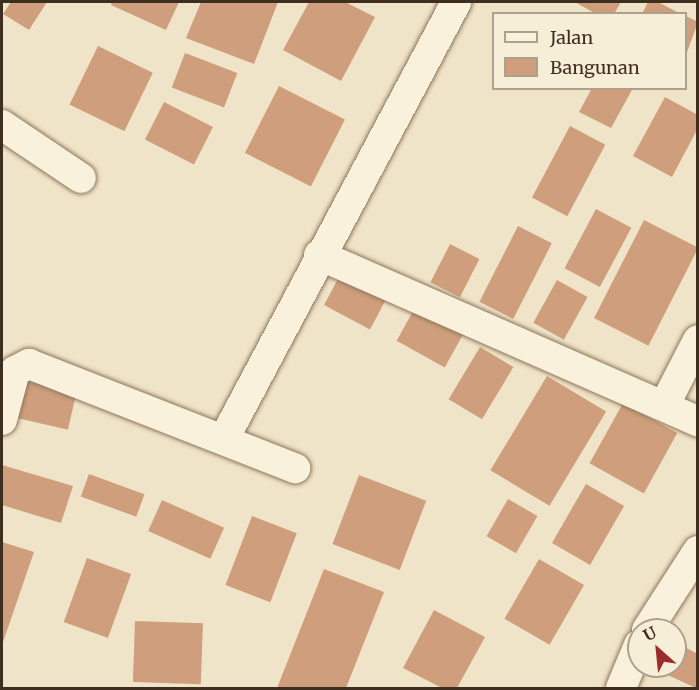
<!DOCTYPE html>
<html>
<head>
<meta charset="utf-8">
<style>
  body { margin:0 }
  #map { position:relative; width:699px; height:690px; overflow:hidden; background:#f0e4c8; font-family:Merriweather,serif }
  div>[style] { position:absolute }
  .building>* { inset:0; background:#cf9f7d; transform-origin:0 0 }
  .roads { filter:drop-shadow(0 0 2px #8d765c) drop-shadow(0 0 2px #8d765c) }
  .street>* { height:30px; margin:-15px; padding:0 15px; transform-origin:15px; border-radius:15px; background:#faf1dc }
  span { translate:-50% -50%; white-space:nowrap; text-align:center; line-height:1.15; -webkit-text-stroke:5px #f7eed8; paint-order:stroke }
  .frame { position:absolute; inset:0; border:3px solid #3d2e20; pointer-events:none }
  .legend { position:absolute; left:492px; top:12px; width:195px; height:78px; box-sizing:border-box; background:#f7eed8; border:2px solid #ada18e; margin:0; padding:8px 10px; list-style:none; font-size:18px; color:#3d2e20 }
  .legend li { display:flex; align-items:center; gap:12px; height:30px }
  .legend b { width:30px; border:2px solid #ada18e }
  .north { position:absolute; left:627px; top:618px; width:60px; height:60px; box-sizing:border-box; background:#f7eed8; border:2px solid #ada18e; border-radius:50%; rotate:333deg; font-size:16px; font-weight:700; line-height:24px; text-align:center; color:#3d2e20 }
  .north::after { content:''; display:block; margin:auto; width:21px; height:27px; background:#9e2a2b; clip-path:polygon(50% 0,100% 100%,50% 72%,0 100%) }
</style>
</head>
<body>
<div id="map">
  <div class="building">
    <div style="clip-path:polygon(11px 2px,47px 2px,29px 30px,3px 14px)"></div>
    <div style="clip-path:polygon(112px 2px,179px 2px,166px 30px,111px 5px)"></div>
    <div style="clip-path:polygon(201px 2px,278px 2px,254px 64px,186px 38px)"></div>
    <div style="clip-path:polygon(309px 2px,345px 2px,375px 17px,341px 81px,283px 50px)"></div>
    <div style="clip-path:polygon(575px 2px,621px 2px,614px 14px,596px 14px)"></div>
    <div style="clip-path:polygon(648px 2px,658px 2px,681px 14px,642px 14px)"></div>
    <div style="clip-path:polygon(686px 16px,698px 22px,686px 55px)"></div>
    <div style="left:98px;top:46px;width:61px;height:65px;rotate:26deg"></div>
    <div style="left:185px;top:53px;width:56px;height:37px;rotate:21deg"></div>
    <div style="left:279px;top:86px;width:74px;height:75px;rotate:27deg"></div>
    <div style="clip-path:polygon(592px 88px,633px 88px,611px 128px,579px 112px)"></div>
    <div style="clip-path:polygon(665px 97px,698px 115px,698px 128px,672px 177px,633px 156px)"></div>
    <div style="left:164px;top:102px;width:55px;height:42px;rotate:27deg"></div>
    <div style="left:570px;top:126px;width:40px;height:81px;rotate:28deg"></div>
    <div style="left:596px;top:209px;width:40px;height:67px;rotate:28deg"></div>
    <div style="left:644px;top:220px;width:61px;height:110px;rotate:27deg"></div>
    <div style="left:518px;top:226px;width:38px;height:85px;rotate:27deg"></div>
    <div style="left:450px;top:244px;width:33px;height:43px;rotate:27deg"></div>
    <div style="left:340px;top:275px;width:52px;height:34px;rotate:28deg"></div>
    <div style="left:557px;top:280px;width:35px;height:49px;rotate:29deg"></div>
    <div style="left:417px;top:304px;width:55px;height:42px;rotate:29deg"></div>
    <div style="left:480px;top:347px;width:39px;height:61px;rotate:31deg"></div>
    <div style="left:547px;top:376px;width:69px;height:110px;rotate:31deg"></div>
    <div style="left:17px;top:379px;width:61px;height:38px;rotate:13deg"></div>
    <div style="left:623px;top:403px;width:62px;height:69px;rotate:29deg"></div>
    <div style="clip-path:polygon(2px 465px,73px 486px,61px 523px,2px 505px)"></div>
    <div style="left:89px;top:474px;width:59px;height:24px;rotate:20deg"></div>
    <div style="left:359px;top:475px;width:72px;height:74px;rotate:21deg"></div>
    <div style="left:586px;top:484px;width:44px;height:68px;rotate:30deg"></div>
    <div style="left:508px;top:499px;width:34px;height:43px;rotate:30deg"></div>
    <div style="left:162px;top:500px;width:68px;height:34px;rotate:24deg"></div>
    <div style="left:252px;top:516px;width:48px;height:74px;rotate:21deg"></div>
    <div style="clip-path:polygon(2px 542px,34px 552px,2px 645px)"></div>
    <div style="left:87px;top:558px;width:47px;height:68px;rotate:20deg"></div>
    <div style="left:539px;top:559px;width:52px;height:69px;rotate:30deg"></div>
    <div style="clip-path:polygon(324px 569px,384px 592px,346px 688px,277px 688px)"></div>
    <div style="clip-path:polygon(434px 610px,485px 637px,457px 688px,442px 688px,403px 668px)"></div>
    <div style="left:135px;top:621px;width:68px;height:61px;rotate:2deg"></div>
    <div style="clip-path:polygon(675px 642px,698px 654px,696px 688px,648px 666px,675px 666px)"></div>
  </div>
  <div class="roads">
    <div class="street">
      <div style="left:2px;top:125px;width:95px;rotate:33.9deg"></div>
      <div style="left:319px;top:255px;width:414px;rotate:23.7deg"></div>
      <div style="left:664px;top:406px;width:74px;rotate:-62.7deg"></div>
      <div style="left:2px;top:420px;width:51px;rotate:-75.1deg"></div>
      <div style="left:15px;top:371px;width:16px;rotate:-27deg"></div>
      <div style="left:29px;top:364px;width:286px;rotate:21.4deg"></div>
      <div style="left:225px;top:437px;width:493px;rotate:-62deg"></div>
      <div style="left:647px;top:630px;width:94px;rotate:-57.2deg"></div>
      <div style="left:621px;top:688px;width:47px;rotate:-67.3deg"></div>
    </div>
  </div>
  <div class="frame"></div>
  <ul class="legend">
  <li><b style="height:8px;background:#faf1dc"></b>Jalan</li>
  <li><b style="height:16px;background:#cf9f7d"></b>Bangunan</li>
  </ul>
  <div class="north">U</div>
</div>
</body>
</html>
